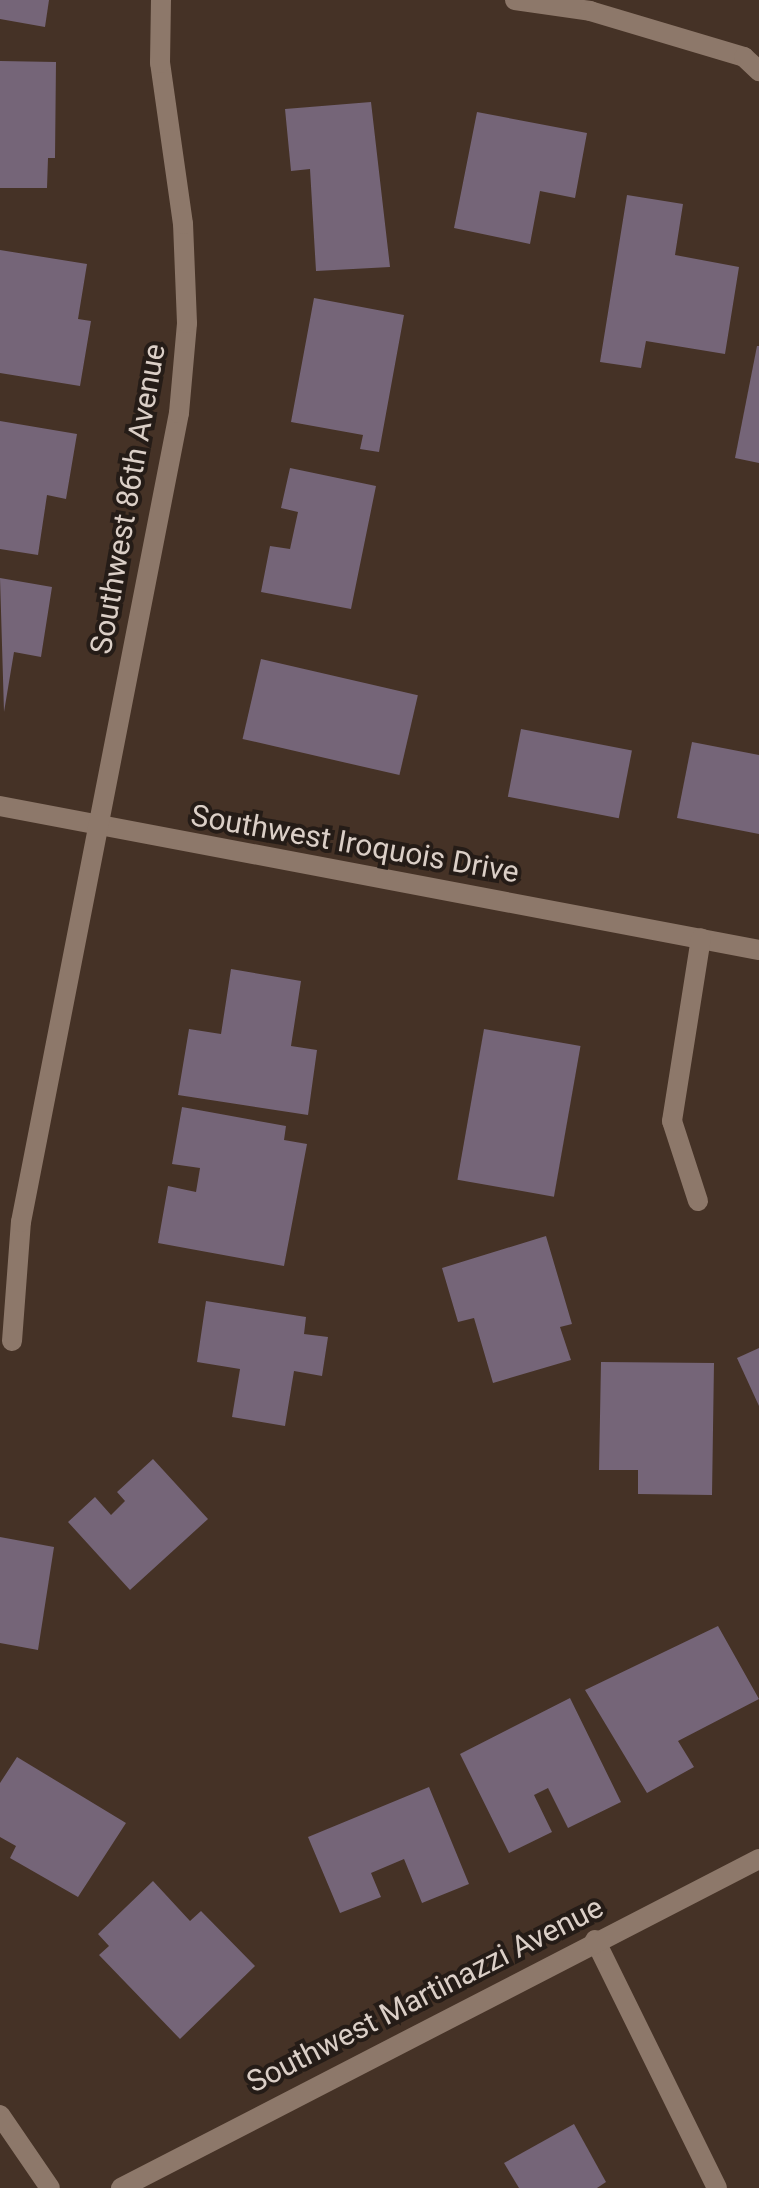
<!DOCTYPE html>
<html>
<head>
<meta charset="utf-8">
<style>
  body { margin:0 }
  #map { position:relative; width:759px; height:2188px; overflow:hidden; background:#453226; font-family:Roboto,sans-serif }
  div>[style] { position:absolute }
  .building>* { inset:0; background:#756578; transform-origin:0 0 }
  .minor>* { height:20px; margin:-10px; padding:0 10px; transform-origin:10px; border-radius:10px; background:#8d786a }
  span { translate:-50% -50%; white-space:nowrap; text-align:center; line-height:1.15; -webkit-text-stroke:8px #251c17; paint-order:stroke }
  .street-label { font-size:30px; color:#dbcfc7 }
</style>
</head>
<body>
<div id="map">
  <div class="building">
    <div style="clip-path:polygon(0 0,49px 0,45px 27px,0 19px)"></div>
    <div style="clip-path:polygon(0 61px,56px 62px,55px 158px,48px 158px,47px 188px,0 188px)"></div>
    <div style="clip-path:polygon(371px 102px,390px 267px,316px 271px,310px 169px,291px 171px,285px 109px)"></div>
    <div style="clip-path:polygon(477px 112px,587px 133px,575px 198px,540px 191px,530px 244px,454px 228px)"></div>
    <div style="clip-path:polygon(627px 195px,683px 204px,675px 255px,739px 267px,725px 354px,646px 341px,641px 368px,600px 362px)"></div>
    <div style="clip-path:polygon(0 250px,87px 264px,78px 319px,91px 321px,80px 386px,0 373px)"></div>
    <div style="clip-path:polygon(314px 298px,404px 315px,379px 452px,360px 449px,363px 435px,291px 422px)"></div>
    <div style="clip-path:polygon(757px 346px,759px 346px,759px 463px,735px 458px)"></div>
    <div style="clip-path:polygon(0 421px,77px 434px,66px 499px,47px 495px,38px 555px,0 549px)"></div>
    <div style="clip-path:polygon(290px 468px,376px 486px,351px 609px,261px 592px,270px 546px,290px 549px,298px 512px,281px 508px)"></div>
    <div style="clip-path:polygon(0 578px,52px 587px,41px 657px,14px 652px,4px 712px)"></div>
    <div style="left:261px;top:659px;width:161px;height:82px;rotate:13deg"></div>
    <div style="left:521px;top:729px;width:113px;height:69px;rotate:11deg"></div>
    <div style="clip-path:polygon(692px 742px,759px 755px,759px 834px,677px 818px)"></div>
    <div style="clip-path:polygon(231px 969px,301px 981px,291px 1046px,317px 1050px,308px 1115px,178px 1095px,189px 1029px,221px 1034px)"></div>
    <div style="left:484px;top:1029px;width:98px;height:153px;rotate:10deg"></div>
    <div style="clip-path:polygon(182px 1107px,286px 1126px,284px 1140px,307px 1144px,284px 1266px,158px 1243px,168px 1186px,196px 1192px,200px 1168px,172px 1164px)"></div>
    <div style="clip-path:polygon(546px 1236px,572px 1324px,560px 1327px,571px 1360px,493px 1383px,474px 1318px,458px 1322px,442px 1268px)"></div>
    <div style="clip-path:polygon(206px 1301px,306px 1317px,304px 1334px,328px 1337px,322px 1376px,294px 1371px,285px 1426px,232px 1417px,240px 1369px,197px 1362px)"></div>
    <div style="clip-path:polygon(759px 1348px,759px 1406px,737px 1358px)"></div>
    <div style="clip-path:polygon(601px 1362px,714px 1363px,712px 1495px,638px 1494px,638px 1470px,599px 1470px)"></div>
    <div style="clip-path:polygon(153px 1459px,208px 1519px,130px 1590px,68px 1522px,95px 1497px,111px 1515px,125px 1501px,117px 1492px)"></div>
    <div style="clip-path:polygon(0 1537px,54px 1547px,38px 1650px,0 1643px)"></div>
    <div style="clip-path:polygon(718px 1626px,759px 1699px,678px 1741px,694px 1767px,647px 1793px,585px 1690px)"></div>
    <div style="clip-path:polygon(570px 1698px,621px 1802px,568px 1828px,548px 1788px,534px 1795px,552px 1832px,509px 1853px,460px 1754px)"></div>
    <div style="clip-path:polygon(17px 1757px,126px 1823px,78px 1897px,10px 1858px,16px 1846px,0 1837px,0 1783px)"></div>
    <div style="clip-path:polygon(429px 1787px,469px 1884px,422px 1903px,404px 1859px,371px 1873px,381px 1897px,340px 1913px,308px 1837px)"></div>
    <div style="clip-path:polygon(153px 1881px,190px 1921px,201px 1911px,255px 1966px,180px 2039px,99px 1955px,109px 1946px,98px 1934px)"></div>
    <div style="clip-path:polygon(574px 2124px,606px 2182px,597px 2188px,519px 2188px,504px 2163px)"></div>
  </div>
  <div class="minor">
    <div style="left:515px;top:0;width:76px;rotate:8.3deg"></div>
    <div style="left:590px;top:11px;width:161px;rotate:16.6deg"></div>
    <div style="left:744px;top:57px;width:21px;rotate:43deg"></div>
    <div style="left:0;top:806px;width:773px;rotate:10.74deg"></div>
    <div style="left:698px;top:1201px;width:84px;rotate:-108deg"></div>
    <div style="left:672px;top:1121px;width:185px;rotate:-81deg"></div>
    <div style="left:12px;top:1341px;width:119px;rotate:-85.7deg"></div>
    <div style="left:21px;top:1222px;width:824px;rotate:-78.95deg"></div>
    <div style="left:179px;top:413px;width:90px;rotate:-84.9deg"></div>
    <div style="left:187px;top:323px;width:99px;rotate:-92.3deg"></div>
    <div style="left:183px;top:224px;width:163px;rotate:-98.1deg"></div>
    <div style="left:160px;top:63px;width:63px;rotate:-89.1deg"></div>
    <div style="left:595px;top:1940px;width:276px;rotate:63.8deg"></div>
    <div style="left:0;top:2115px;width:88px;rotate:55.6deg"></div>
    <div style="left:121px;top:2188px;width:718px;rotate:-27.28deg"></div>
  </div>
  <div class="street-label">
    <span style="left:128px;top:499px;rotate:-80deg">Southwest 86th Avenue</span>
    <span style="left:355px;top:844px;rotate:10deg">Southwest Iroquois Drive</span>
    <span style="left:425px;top:1995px;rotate:-27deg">Southwest Martinazzi Avenue</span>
  </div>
</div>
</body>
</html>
